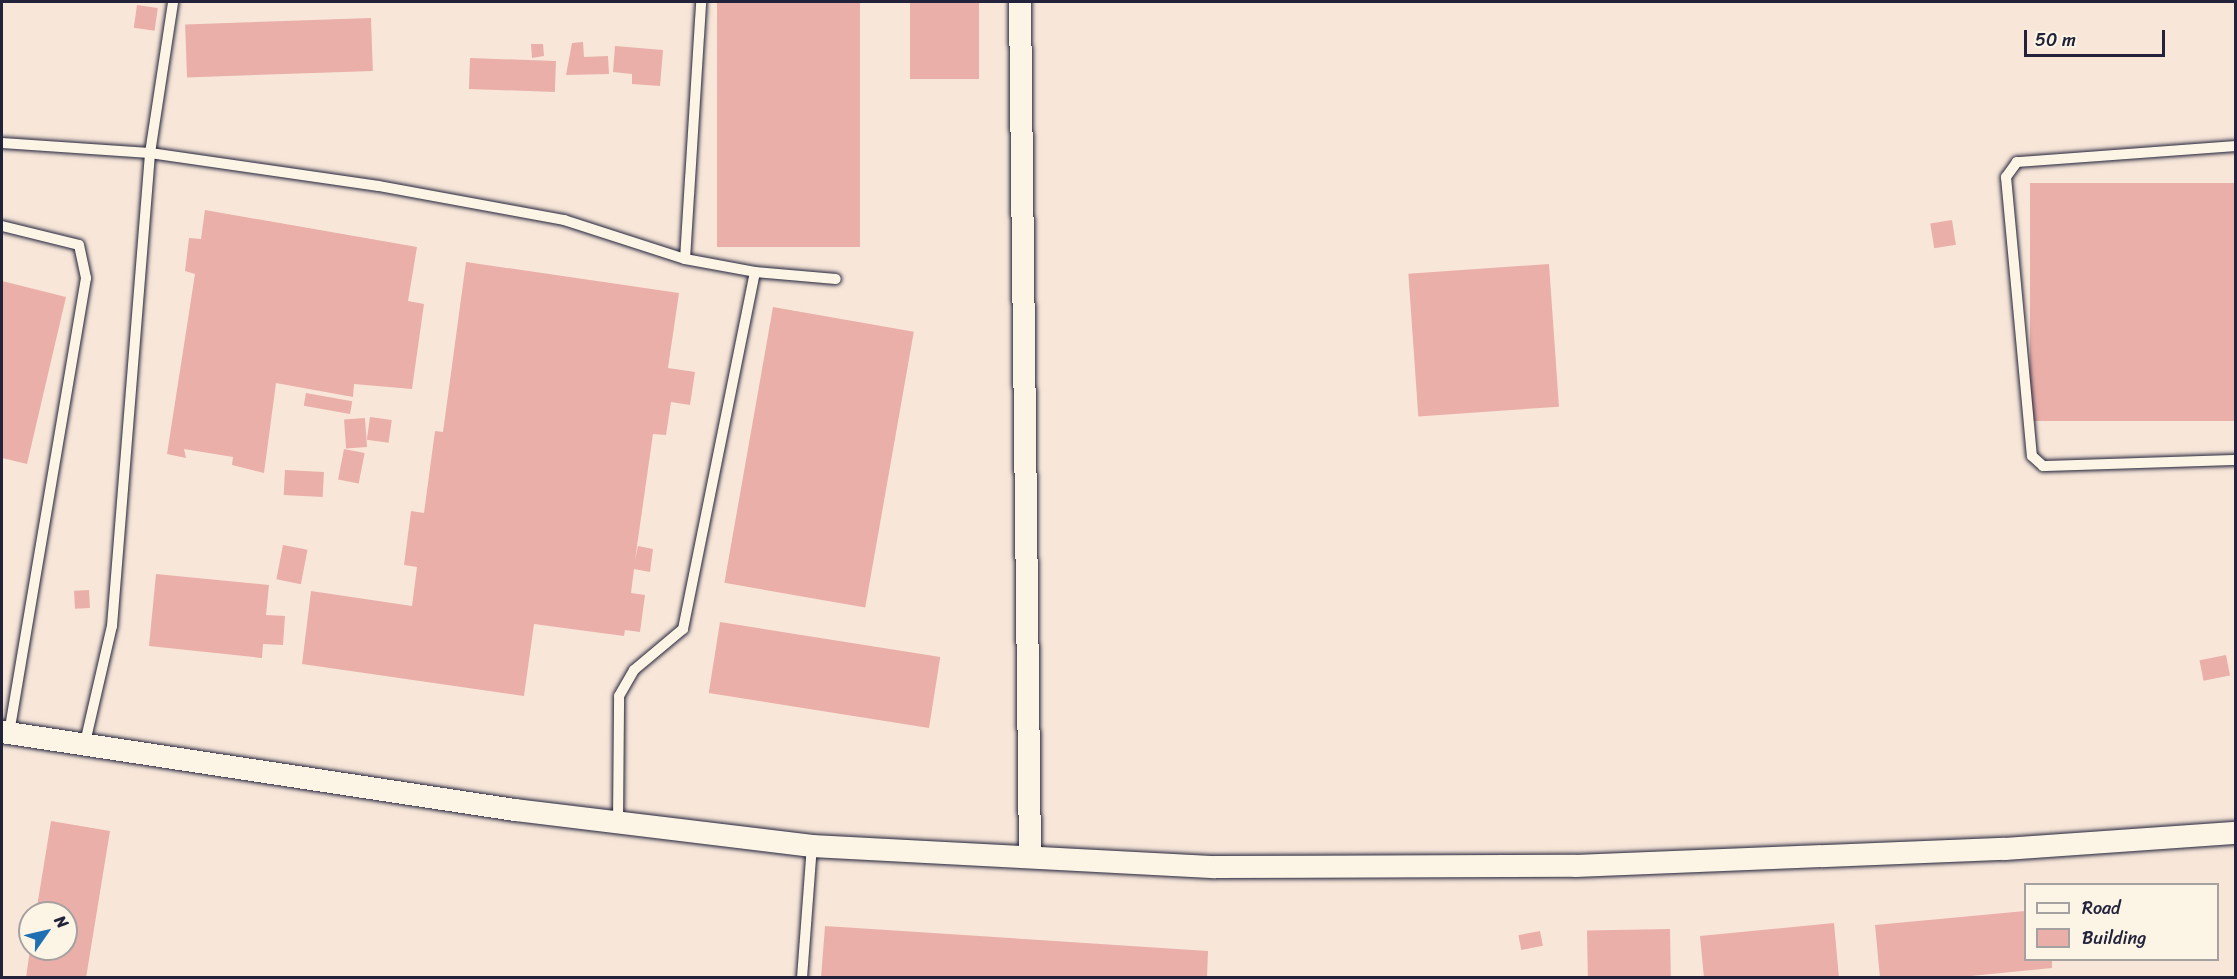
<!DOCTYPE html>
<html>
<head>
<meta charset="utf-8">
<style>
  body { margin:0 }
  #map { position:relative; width:2237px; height:979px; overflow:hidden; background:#f8e7d9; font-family:Sriracha,sans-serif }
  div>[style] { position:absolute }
  .building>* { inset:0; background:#eaafa9; transform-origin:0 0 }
  .roads { filter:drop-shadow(0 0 2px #22223b) drop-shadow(0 0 2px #22223b) }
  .service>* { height:10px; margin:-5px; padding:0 5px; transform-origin:5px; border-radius:5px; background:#fcf5e5 }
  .minor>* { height:22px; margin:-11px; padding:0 11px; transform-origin:11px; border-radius:11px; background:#fcf5e5 }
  span { translate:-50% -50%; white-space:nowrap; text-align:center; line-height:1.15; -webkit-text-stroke:4.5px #fcf5e5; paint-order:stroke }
  .frame { position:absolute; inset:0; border:3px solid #22223b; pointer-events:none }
  .legend { position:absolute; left:2024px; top:883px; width:195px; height:78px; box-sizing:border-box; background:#fcf5e5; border:2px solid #a5a1a1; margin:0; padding:8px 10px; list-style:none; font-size:18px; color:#22223b }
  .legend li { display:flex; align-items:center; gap:12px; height:30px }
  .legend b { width:30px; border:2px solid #a5a1a1 }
  .north { position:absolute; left:18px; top:901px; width:60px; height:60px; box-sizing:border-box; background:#fcf5e5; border:2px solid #a5a1a1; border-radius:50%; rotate:56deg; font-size:16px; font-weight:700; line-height:24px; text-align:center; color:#22223b }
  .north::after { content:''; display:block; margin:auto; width:21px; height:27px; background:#1f6fb2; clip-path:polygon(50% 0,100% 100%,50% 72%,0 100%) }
  .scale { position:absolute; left:2024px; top:30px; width:141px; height:27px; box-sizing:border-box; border:3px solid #22223b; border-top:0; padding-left:8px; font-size:18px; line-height:21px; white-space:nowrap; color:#22223b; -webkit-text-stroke:4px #fcf5e5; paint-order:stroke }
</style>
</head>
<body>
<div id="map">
  <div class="building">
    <div style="left:717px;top:2px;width:143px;height:245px"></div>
    <div style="left:910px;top:2px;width:69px;height:77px"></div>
    <div style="left:137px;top:5px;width:21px;height:23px;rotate:8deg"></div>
    <div style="left:371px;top:18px;width:53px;height:186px;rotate:88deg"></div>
    <div style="clip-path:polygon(583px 42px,584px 57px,608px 56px,609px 74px,566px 75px,572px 43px)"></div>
    <div style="clip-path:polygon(531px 44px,543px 44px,544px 56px,532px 58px)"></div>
    <div style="clip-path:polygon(615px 46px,663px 50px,660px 86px,632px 84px,632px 74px,613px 72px)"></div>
    <div style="left:470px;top:58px;width:86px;height:31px;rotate:2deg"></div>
    <div style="left:2235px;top:183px;width:238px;height:205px;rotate:90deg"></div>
    <div style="clip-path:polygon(205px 210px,417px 247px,408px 301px,424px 304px,412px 389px,354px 384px,353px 397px,276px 383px,264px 473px,232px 465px,233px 457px,184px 449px,186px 458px,167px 454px,195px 274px,185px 271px,189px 238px,201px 239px)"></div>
    <div style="left:1952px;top:220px;width:25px;height:22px;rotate:81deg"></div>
    <div style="clip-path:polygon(466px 262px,679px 293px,668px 368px,695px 372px,690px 405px,671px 402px,666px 435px,653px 434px,635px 560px,638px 546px,653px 549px,650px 572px,634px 569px,631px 593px,645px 595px,640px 632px,625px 630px,624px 636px,534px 624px,524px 696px,302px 664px,311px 591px,412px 606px,417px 567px,404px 565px,411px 511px,424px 513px,435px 431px,443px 432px)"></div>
    <div style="left:1549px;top:264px;width:143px;height:141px;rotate:86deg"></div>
    <div style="clip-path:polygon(2px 281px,66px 297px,27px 464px,2px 458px)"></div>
    <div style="left:773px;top:307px;width:143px;height:280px;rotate:10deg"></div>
    <div style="left:306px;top:393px;width:47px;height:13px;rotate:10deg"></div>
    <div style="left:370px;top:417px;width:22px;height:23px;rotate:8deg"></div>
    <div style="left:365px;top:418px;width:29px;height:21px;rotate:86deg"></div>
    <div style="left:344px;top:449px;width:21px;height:31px;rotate:11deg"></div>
    <div style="left:285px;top:470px;width:39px;height:25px;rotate:3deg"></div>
    <div style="left:283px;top:545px;width:25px;height:35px;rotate:11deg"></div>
    <div style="clip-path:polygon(156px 574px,269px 585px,266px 615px,285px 616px,283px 645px,263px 644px,262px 658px,149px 646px)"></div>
    <div style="left:89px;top:590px;width:18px;height:15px;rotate:87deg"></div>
    <div style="left:720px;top:622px;width:223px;height:72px;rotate:9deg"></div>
    <div style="left:2226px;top:655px;width:21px;height:27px;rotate:79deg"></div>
    <div style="clip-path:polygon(51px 821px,110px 831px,86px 978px,26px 978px,30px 949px,66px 949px,66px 913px,36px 913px)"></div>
    <div style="clip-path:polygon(2025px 911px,2025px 960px,2052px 960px,2052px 968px,1951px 978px,1880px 978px,1875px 925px)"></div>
    <div style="clip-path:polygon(1834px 923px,1839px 978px,1704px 978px,1700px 936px)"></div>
    <div style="clip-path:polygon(825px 926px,1208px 951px,1207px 978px,821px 978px)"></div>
    <div style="left:1670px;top:929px;width:49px;height:83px;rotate:89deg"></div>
    <div style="left:1540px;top:931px;width:15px;height:22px;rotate:79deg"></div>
  </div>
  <div class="roads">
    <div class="service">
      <div style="left:2px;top:143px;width:148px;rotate:3.9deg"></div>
      <div style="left:150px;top:153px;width:231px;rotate:8.2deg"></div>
      <div style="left:379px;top:186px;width:188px;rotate:10.4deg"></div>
      <div style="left:564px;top:220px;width:127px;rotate:17.9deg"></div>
      <div style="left:685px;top:259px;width:71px;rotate:10.5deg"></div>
      <div style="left:755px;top:272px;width:81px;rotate:4.9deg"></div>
      <div style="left:2236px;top:146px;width:220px;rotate:175.8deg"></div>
      <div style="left:2017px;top:162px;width:19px;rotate:126deg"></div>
      <div style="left:2006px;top:177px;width:280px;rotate:84.7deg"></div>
      <div style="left:2032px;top:456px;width:15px;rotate:42deg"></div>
      <div style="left:2043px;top:466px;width:193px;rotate:-1.8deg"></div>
      <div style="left:2px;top:226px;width:79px;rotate:13.9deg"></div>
      <div style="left:79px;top:245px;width:34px;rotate:78deg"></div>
      <div style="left:86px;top:278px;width:461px;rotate:99.6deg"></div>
      <div style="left:685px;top:259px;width:257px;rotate:-86.4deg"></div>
      <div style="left:84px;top:747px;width:124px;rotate:-77deg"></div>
      <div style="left:112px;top:626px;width:475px;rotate:-85.4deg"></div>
      <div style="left:150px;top:153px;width:153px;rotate:-81.3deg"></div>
      <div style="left:618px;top:821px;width:125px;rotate:-89.5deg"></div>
      <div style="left:619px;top:696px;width:30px;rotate:-60deg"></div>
      <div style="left:634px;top:670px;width:64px;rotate:-39.9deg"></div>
      <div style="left:683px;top:629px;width:364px;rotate:-78.6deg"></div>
      <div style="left:802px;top:978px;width:132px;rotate:-85.7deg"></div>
    </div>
    <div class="minor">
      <div style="left:1020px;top:2px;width:855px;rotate:89.33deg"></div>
      <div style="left:2px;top:732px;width:519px;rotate:8.65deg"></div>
      <div style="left:515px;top:810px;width:299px;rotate:6.9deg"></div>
      <div style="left:812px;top:846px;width:404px;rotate:3deg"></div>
      <div style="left:1215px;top:867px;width:360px;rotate:-0.2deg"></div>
      <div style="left:1575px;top:866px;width:430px;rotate:-2.3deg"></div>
      <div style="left:2005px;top:849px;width:232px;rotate:-4deg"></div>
    </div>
  </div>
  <div class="frame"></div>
  <ul class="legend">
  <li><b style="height:8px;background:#fcf5e5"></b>Road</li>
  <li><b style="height:16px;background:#eaafa9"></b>Building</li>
  </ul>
  <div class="north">N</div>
  <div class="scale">50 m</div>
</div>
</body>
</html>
